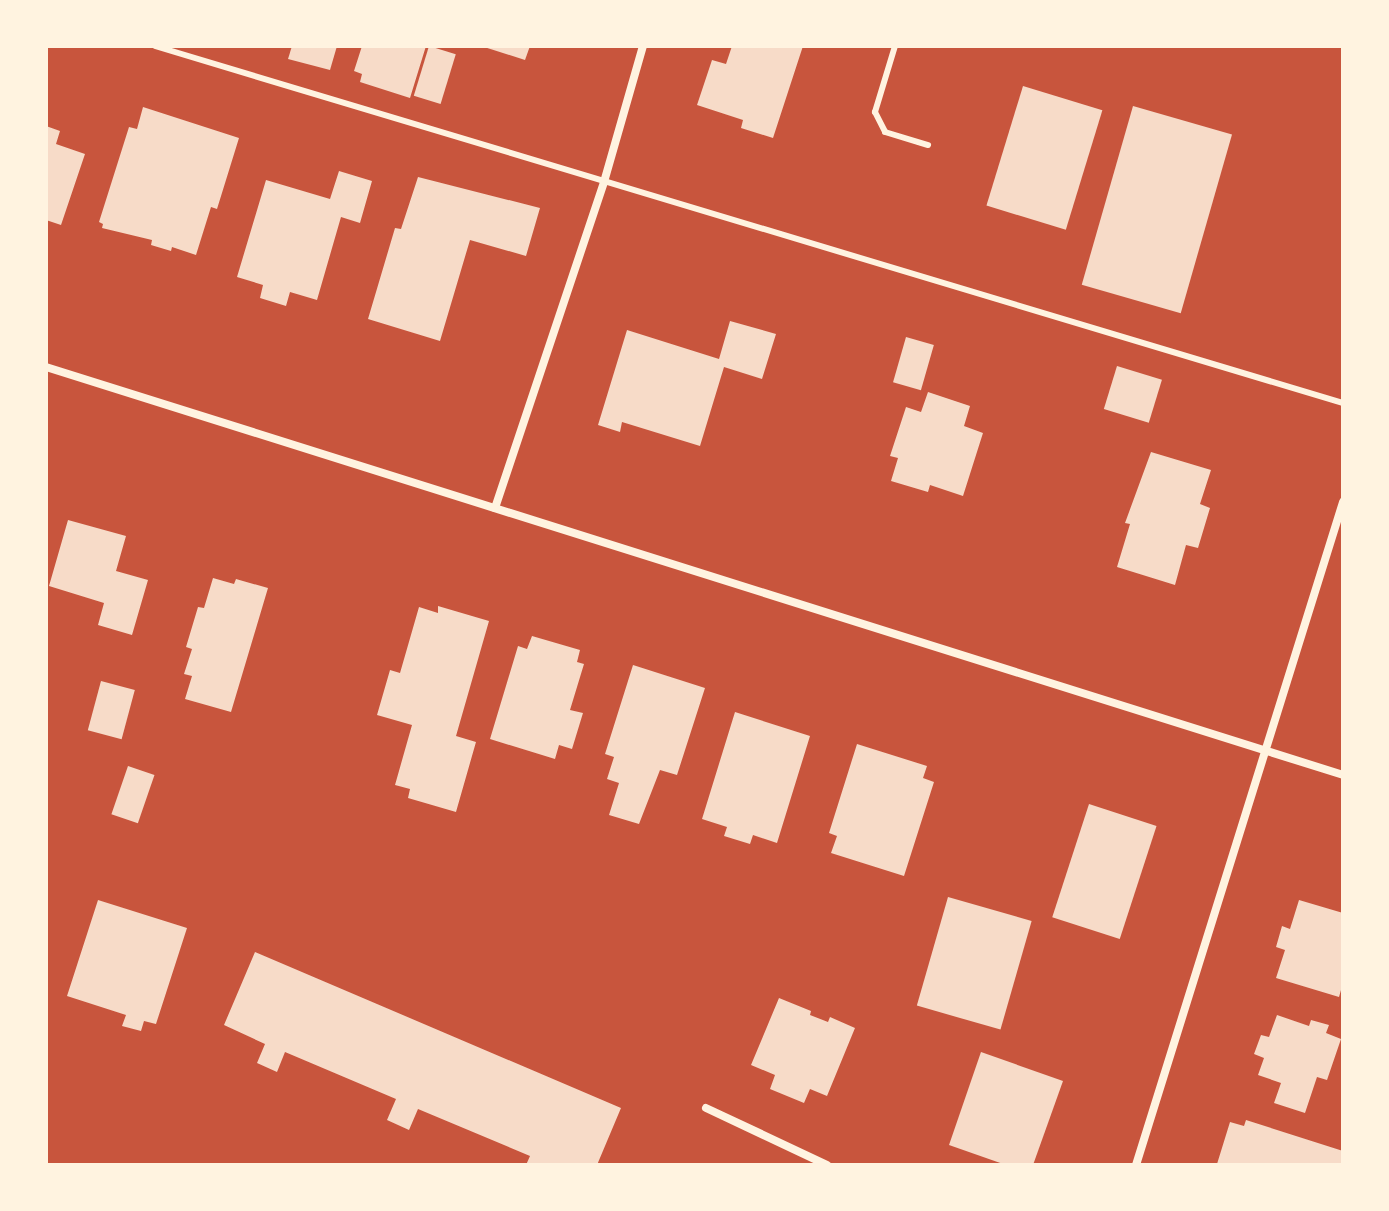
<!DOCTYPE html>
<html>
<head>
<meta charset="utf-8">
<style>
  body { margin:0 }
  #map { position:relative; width:1389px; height:1211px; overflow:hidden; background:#c8553d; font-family:Cabin,sans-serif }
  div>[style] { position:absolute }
  .building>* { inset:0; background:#f7dbc8; transform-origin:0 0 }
  .service>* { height:6px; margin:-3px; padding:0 3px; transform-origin:3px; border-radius:3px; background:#fff3e0 }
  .minor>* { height:8px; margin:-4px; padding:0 4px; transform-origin:4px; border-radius:4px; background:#fff3e0 }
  span { translate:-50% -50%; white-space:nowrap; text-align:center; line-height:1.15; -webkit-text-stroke:8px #fff3e0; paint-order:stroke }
  .frame { position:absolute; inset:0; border:48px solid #fff3e0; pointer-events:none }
</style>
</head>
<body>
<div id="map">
  <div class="building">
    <div style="clip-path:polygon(292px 46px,337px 46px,330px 70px,288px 59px)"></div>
    <div style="clip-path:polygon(362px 46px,426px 46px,410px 98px,360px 82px,362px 74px,354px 71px)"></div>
    <div style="left:429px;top:46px;width:28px;height:52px;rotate:17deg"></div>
    <div style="clip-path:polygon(481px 46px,530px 46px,525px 60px)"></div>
    <div style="clip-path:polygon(732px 46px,803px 46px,773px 138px,741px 128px,743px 120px,697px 105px,712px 60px,726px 64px)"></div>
    <div style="left:1023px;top:86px;width:83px;height:125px;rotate:17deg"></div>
    <div style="left:1133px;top:106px;width:103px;height:186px;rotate:16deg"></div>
    <div style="clip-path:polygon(143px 107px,239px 138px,217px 209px,211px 207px,196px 255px,172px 247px,171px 251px,151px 245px,152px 240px,102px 228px,103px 224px,99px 222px,129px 127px,137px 129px)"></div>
    <div style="clip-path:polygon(46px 126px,60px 131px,56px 144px,85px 154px,61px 225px,46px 220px)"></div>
    <div style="clip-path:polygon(339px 171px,372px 181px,360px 223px,341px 217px,317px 300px,290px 292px,286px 306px,260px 298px,263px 285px,237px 277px,266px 180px,330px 199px)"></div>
    <div style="clip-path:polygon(418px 177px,540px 208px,526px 256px,470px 240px,440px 341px,368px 319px,395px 228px,401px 229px)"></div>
    <div style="clip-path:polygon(730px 321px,776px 334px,762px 379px,724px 367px,700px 446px,622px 422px,620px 432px,598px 425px,627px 330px,719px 359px)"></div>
    <div style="left:906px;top:337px;width:29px;height:47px;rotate:16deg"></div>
    <div style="left:1117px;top:366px;width:47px;height:45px;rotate:17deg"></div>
    <div style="clip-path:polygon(928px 392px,970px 406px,964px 426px,983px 433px,963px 496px,930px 485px,928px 492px,891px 481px,898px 458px,890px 456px,906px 407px,921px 412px)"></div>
    <div style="clip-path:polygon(1151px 452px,1211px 470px,1200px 504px,1210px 508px,1198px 548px,1186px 545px,1175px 585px,1117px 567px,1130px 524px,1125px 523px)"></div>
    <div style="clip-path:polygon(68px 520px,126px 536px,116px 571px,148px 580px,132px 635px,98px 625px,104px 603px,49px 586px)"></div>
    <div style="clip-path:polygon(213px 578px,234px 584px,236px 579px,268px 588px,231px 712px,185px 699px,192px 676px,184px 674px,192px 649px,186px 647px,198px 607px,204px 608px)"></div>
    <div style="clip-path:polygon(438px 606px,489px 621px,456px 736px,476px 742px,456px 812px,408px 798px,410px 789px,395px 785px,412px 725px,377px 715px,390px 670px,400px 673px,419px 607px,438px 613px)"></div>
    <div style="clip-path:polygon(532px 636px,580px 650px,577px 662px,584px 664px,570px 710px,583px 713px,572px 749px,559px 745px,555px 759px,490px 739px,518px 646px,527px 649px)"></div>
    <div style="clip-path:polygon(633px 665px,705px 688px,677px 775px,660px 770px,639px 824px,609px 815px,619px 783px,607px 779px,614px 757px,605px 754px)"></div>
    <div style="left:101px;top:681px;width:35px;height:51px;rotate:15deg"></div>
    <div style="clip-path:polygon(735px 712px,810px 736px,777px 843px,753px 835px,750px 844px,724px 836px,727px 827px,702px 819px)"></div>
    <div style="clip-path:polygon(857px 744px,927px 766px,923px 778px,934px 782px,904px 876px,831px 853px,837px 836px,829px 833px)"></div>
    <div style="left:128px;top:766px;width:28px;height:51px;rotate:19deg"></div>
    <div style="left:1089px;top:804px;width:71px;height:119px;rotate:18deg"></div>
    <div style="left:948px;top:897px;width:87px;height:113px;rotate:16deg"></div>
    <div style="clip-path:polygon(98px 900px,187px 928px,156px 1024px,144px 1021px,141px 1031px,122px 1026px,126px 1015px,67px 996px)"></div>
    <div style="clip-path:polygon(1299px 900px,1343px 913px,1343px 983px,1339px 997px,1276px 978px,1285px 950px,1276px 947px,1282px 926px,1290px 929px)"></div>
    <div style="clip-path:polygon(255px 952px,621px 1108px,597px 1165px,526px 1165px,530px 1156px,418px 1109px,409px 1130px,387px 1120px,396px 1099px,285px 1052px,277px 1072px,257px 1063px,265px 1044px,224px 1025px)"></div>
    <div style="clip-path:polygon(779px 998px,811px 1011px,810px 1015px,828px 1022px,830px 1017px,855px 1028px,827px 1096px,810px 1089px,804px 1103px,770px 1089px,775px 1075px,751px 1065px)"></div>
    <div style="clip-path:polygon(1277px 1015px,1309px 1026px,1311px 1020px,1329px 1025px,1326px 1033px,1341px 1039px,1327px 1080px,1317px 1077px,1305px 1113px,1274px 1103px,1281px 1083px,1258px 1075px,1264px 1058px,1254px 1054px,1261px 1035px,1269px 1037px)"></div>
    <div style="clip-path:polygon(981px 1052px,1063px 1081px,1033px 1165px,1006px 1165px,949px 1145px)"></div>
    <div style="clip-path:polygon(1246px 1120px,1343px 1151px,1343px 1165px,1217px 1164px,1230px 1122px,1244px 1126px)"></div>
  </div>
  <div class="service">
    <div style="left:155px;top:46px;width:1240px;rotate:16.73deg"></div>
    <div style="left:895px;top:46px;width:69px;rotate:106.9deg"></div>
    <div style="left:875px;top:112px;width:22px;rotate:63deg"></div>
    <div style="left:885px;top:132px;width:45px;rotate:16.8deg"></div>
  </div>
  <div class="minor">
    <div style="left:46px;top:367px;width:1360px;rotate:17.46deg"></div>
    <div style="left:495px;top:508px;width:344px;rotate:-71.5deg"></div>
    <div style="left:604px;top:182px;width:141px;rotate:-74deg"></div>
    <div style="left:706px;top:1108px;width:134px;rotate:25.2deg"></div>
    <div style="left:1136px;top:1165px;width:695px;rotate:-72.66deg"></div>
  </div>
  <div class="frame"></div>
</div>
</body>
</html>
